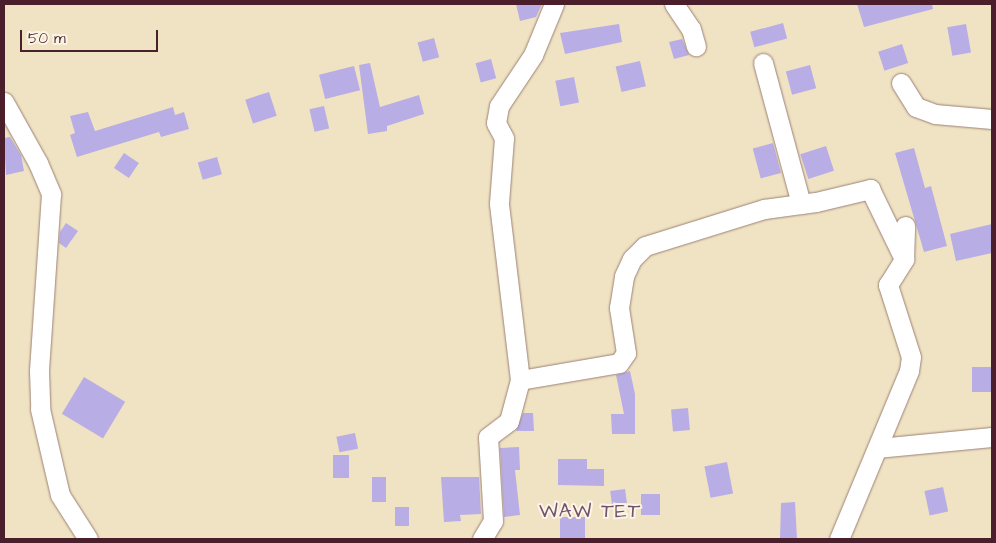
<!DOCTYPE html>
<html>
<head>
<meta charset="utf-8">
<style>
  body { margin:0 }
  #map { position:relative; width:996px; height:543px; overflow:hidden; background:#f0e3c3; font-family:"Architects Daughter",sans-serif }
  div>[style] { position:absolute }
  .building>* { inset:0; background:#b9ade5; transform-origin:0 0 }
  .roads { filter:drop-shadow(0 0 1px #9d8177) drop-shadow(0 0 1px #9d8177) }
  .minor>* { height:19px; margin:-9.5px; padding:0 9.5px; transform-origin:9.5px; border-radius:9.5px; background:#fff }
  span { translate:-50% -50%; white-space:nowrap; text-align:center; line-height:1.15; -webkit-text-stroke:4px #fcf5e5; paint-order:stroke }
  .quarter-label { font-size:20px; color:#71516c; letter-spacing:1px }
  .frame { position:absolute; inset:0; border:5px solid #4a1f2b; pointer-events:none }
  .scale { position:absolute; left:20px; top:30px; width:138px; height:22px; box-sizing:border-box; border:2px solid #4a1f2b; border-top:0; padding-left:6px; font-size:15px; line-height:18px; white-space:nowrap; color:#4a1f2b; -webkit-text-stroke:4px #fcf5e5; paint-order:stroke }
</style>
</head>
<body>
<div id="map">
  <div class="building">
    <div style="clip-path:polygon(516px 4px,542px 4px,536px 17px,520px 21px)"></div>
    <div style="clip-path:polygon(857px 4px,932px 4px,933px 9px,864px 27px)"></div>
    <div style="left:783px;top:23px;width:16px;height:34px;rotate:75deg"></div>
    <div style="clip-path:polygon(619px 24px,622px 42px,565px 54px,560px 33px)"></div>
    <div style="left:966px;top:24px;width:29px;height:19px;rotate:80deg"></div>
    <div style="left:434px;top:38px;width:20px;height:17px;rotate:75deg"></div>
    <div style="clip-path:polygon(682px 39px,689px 55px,674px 59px,669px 42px)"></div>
    <div style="left:902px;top:44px;width:20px;height:25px;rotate:72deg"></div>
    <div style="left:491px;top:59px;width:20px;height:16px;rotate:75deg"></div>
    <div style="left:640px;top:61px;width:26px;height:25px;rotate:77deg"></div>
    <div style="clip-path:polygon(370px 63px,380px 107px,419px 95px,424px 114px,387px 126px,387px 131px,368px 134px,359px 65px)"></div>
    <div style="left:810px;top:65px;width:24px;height:25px;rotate:75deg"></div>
    <div style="left:354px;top:66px;width:25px;height:36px;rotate:76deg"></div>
    <div style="left:574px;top:77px;width:26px;height:19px;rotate:79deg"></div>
    <div style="left:269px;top:92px;width:25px;height:25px;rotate:72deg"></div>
    <div style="left:324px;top:106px;width:23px;height:15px;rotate:77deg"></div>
    <div style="clip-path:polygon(173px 107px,175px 115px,184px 112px,189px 129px,161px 137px,159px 132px,77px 157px,70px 135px,75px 133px,70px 116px,88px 112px,95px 131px)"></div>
    <div style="clip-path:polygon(10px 137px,21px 155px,24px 171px,6px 175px,4px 138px)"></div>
    <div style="left:773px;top:143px;width:31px;height:21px;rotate:75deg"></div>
    <div style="left:826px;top:146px;width:26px;height:27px;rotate:72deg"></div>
    <div style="clip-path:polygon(914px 148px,925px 188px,931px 186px,947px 246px,924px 252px,895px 153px)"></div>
    <div style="left:124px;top:153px;width:18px;height:18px;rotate:34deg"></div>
    <div style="left:217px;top:157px;width:18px;height:20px;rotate:74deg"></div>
    <div style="clip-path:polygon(66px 223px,78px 231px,66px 248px,59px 243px,60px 232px)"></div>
    <div style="clip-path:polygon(992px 224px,992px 253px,956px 261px,950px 234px)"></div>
    <div style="left:972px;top:367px;width:20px;height:25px"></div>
    <div style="clip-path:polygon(630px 371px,635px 394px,635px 434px,612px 434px,611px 414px,624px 414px,616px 375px)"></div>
    <div style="left:84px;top:377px;width:48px;height:43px;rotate:31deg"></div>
    <div style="left:688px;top:408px;width:22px;height:17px;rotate:85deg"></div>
    <div style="clip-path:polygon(523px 413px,533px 413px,534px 431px,516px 431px)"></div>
    <div style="left:355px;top:433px;width:16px;height:19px;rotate:79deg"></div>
    <div style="clip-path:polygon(519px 447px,520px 470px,515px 470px,520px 515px,504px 517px,500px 448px)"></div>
    <div style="left:333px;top:455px;width:16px;height:23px"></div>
    <div style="clip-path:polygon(558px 459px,587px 459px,587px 469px,604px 469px,604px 486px,558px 485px)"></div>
    <div style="left:727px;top:462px;width:32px;height:23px;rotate:79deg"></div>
    <div style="left:372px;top:477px;width:14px;height:25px"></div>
    <div style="clip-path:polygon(441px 477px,479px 477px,481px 514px,460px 515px,461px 521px,444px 522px)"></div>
    <div style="left:943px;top:487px;width:25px;height:19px;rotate:78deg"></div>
    <div style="left:625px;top:489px;width:14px;height:15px;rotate:82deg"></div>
    <div style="left:660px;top:494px;width:21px;height:19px;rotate:90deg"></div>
    <div style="clip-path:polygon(795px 502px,797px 539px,780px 538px,781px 503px)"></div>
    <div style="left:395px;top:507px;width:14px;height:19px"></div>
    <div style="left:560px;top:517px;width:25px;height:22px"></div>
  </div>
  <div class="roads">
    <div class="minor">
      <div style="left:674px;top:4px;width:30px;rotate:56deg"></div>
      <div style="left:691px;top:29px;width:18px;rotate:74deg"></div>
      <div style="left:763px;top:63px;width:146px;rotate:74.9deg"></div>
      <div style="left:901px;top:83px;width:28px;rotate:58deg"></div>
      <div style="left:916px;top:107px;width:20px;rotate:20deg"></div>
      <div style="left:935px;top:114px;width:57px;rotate:5deg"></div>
      <div style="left:4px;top:102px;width:70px;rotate:60.9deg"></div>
      <div style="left:38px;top:163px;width:34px;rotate:67deg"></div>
      <div style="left:51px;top:194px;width:177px;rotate:93.9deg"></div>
      <div style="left:39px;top:371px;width:38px;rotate:88deg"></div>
      <div style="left:40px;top:409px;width:88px;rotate:76.9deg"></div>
      <div style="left:60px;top:495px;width:52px;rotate:57.5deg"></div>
      <div style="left:520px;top:380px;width:178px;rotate:-96.8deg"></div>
      <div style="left:499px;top:203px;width:65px;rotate:-85.6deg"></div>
      <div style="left:504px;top:138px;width:17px;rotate:-118deg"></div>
      <div style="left:496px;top:123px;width:17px;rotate:-80deg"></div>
      <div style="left:499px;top:106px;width:61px;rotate:-56.3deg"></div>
      <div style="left:533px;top:55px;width:55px;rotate:-67.6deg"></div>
      <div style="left:878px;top:448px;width:115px;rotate:-5.5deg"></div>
      <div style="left:482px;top:539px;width:21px;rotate:-59deg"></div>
      <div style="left:493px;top:521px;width:84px;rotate:-93.4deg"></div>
      <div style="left:488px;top:437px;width:26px;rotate:-37deg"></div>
      <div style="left:509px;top:421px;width:42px;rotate:-75deg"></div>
      <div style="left:520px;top:380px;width:100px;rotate:-9.7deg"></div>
      <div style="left:619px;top:363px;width:12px;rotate:-55deg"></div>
      <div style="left:626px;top:353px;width:46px;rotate:-98.8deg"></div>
      <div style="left:619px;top:308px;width:32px;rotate:-81deg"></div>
      <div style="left:624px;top:276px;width:19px;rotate:-65deg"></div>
      <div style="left:632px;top:259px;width:18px;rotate:-45deg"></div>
      <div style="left:645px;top:246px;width:125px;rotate:-17.3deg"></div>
      <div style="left:764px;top:209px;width:52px;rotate:-7.7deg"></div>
      <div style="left:816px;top:202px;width:56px;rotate:-13.5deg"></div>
      <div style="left:870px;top:189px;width:78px;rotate:64.1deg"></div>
      <div style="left:839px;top:539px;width:182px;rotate:-67.4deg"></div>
      <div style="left:909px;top:371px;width:14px;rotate:-82deg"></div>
      <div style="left:911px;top:357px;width:76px;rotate:-107.7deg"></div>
      <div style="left:888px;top:285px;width:31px;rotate:-58deg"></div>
      <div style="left:904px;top:259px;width:33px;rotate:-88deg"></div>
    </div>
  </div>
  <div class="quarter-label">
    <span style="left:590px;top:511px">WAW TET</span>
  </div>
  <div class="frame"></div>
  <div class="scale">50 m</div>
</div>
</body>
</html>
